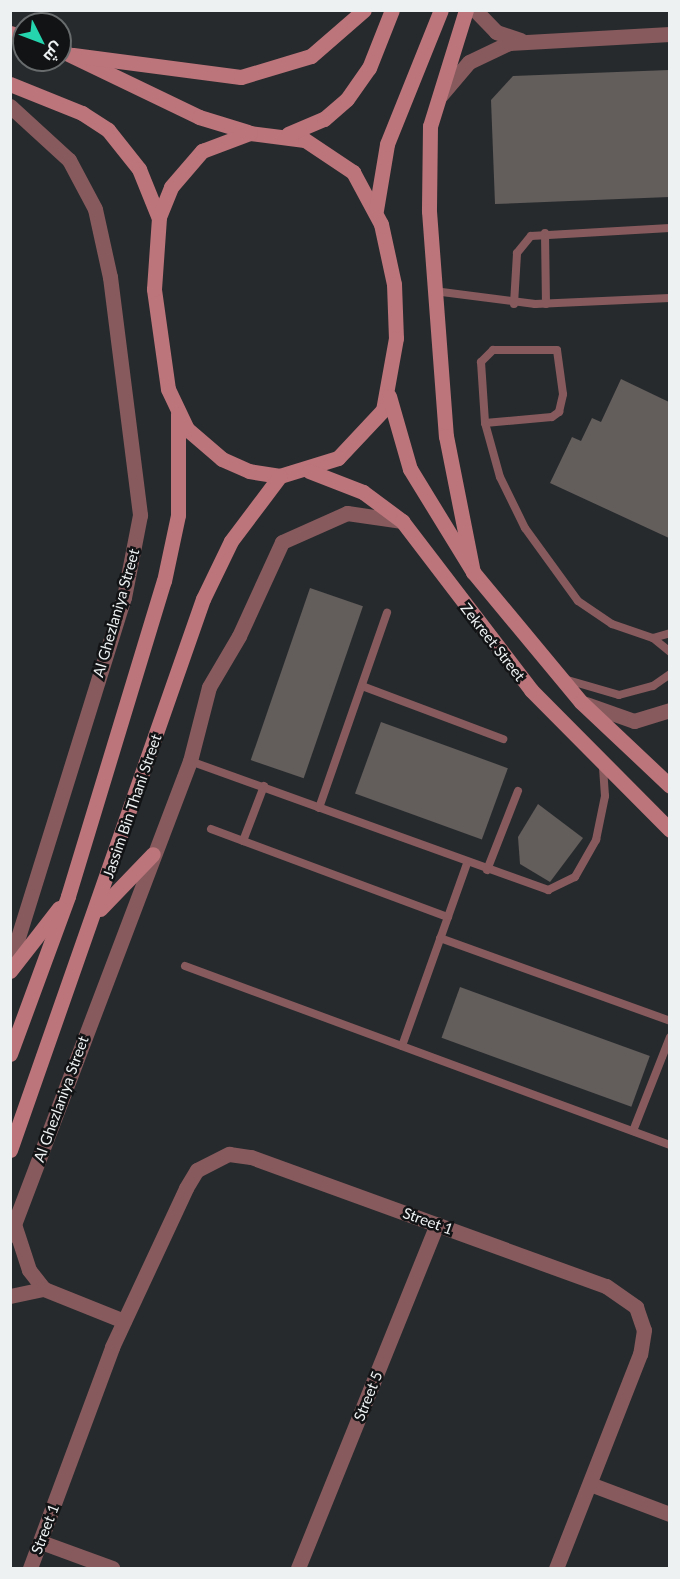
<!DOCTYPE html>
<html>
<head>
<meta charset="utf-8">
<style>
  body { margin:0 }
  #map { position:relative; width:680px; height:1579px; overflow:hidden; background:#272a2d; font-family:Lato,Cairo,sans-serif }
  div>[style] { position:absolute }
  .building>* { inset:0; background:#635d5c; transform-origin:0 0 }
  .lane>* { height:8px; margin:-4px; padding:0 4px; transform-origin:4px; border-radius:4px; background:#875b5e }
  .street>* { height:15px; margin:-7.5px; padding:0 7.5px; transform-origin:7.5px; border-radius:7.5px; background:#875b5e }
  .secondary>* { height:15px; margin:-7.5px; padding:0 7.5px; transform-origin:7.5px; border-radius:7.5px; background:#bc757b }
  span { translate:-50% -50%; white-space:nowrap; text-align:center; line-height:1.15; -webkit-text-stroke:5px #111314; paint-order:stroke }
  .street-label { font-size:15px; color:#eef1f2 }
  .frame { position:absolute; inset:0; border:12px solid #eef1f2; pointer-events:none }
  .north { position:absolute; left:12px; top:12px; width:60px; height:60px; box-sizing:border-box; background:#111314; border:2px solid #696c6d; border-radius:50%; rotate:132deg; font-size:16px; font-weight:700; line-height:24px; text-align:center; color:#eef1f2 }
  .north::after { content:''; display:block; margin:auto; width:21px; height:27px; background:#24d5ae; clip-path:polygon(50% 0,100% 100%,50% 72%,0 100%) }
</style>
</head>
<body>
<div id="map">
  <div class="building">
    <div style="clip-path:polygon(669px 70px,669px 197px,495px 204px,491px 100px,513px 76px)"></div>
    <div style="clip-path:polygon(621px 379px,669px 402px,669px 538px,550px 483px,572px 437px,581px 441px,592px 418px,601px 422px)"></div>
    <div style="left:310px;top:588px;width:56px;height:182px;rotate:19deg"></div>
    <div style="left:381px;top:722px;width:135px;height:76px;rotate:20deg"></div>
    <div style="clip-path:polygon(538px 804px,583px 838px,550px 882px,520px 864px,518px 837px)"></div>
    <div style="left:460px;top:987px;width:202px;height:54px;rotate:20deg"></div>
  </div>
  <div class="lane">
    <div style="left:545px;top:233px;width:71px;rotate:89.2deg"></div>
    <div style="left:434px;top:291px;width:102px;rotate:7.3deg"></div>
    <div style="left:535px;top:304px;width:135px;rotate:-2.5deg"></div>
    <div style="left:514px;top:304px;width:51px;rotate:-86.6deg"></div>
    <div style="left:517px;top:253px;width:22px;rotate:-51deg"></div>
    <div style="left:531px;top:236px;width:139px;rotate:-3.3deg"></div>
    <div style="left:485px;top:423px;width:67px;rotate:-5.1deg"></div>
    <div style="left:552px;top:417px;width:9px;rotate:-36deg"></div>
    <div style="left:559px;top:412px;width:18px;rotate:-77deg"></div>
    <div style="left:563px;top:394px;width:44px;rotate:-97.8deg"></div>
    <div style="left:557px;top:350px;width:64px;rotate:180deg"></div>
    <div style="left:493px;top:350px;width:17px;rotate:135deg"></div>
    <div style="left:481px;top:362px;width:61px;rotate:86.2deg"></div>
    <div style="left:485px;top:423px;width:56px;rotate:74.5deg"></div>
    <div style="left:500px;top:477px;width:57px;rotate:63.9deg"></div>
    <div style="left:525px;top:528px;width:90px;rotate:54deg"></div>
    <div style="left:578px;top:601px;width:41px;rotate:34.1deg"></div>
    <div style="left:612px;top:624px;width:43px;rotate:18.9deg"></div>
    <div style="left:653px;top:638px;width:22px;rotate:39deg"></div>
    <div style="left:653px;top:638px;width:18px;rotate:-16deg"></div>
    <div style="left:564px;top:679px;width:57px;rotate:16.2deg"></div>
    <div style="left:619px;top:695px;width:35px;rotate:-15deg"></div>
    <div style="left:653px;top:686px;width:21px;rotate:-35deg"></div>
    <div style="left:362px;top:686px;width:151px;rotate:20.6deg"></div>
    <div style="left:190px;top:761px;width:381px;rotate:19.8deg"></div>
    <div style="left:548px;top:890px;width:30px;rotate:-26deg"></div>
    <div style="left:575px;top:877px;width:43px;rotate:-60.4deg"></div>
    <div style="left:596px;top:840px;width:45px;rotate:-78.4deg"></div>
    <div style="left:605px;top:796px;width:27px;rotate:-94deg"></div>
    <div style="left:319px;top:808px;width:207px;rotate:-70.8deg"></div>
    <div style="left:211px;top:829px;width:253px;rotate:20.4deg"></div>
    <div style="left:243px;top:841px;width:59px;rotate:-69.1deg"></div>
    <div style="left:487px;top:870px;width:85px;rotate:-68.6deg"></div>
    <div style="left:440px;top:938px;width:245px;rotate:19.8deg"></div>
    <div style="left:185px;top:966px;width:517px;rotate:20.26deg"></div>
    <div style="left:402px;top:1046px;width:194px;rotate:-70.4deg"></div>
    <div style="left:633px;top:1131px;width:101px;rotate:-68.5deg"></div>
  </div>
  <div class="street">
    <div style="left:475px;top:10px;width:30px;rotate:46deg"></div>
    <div style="left:496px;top:32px;width:26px;rotate:18deg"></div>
    <div style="left:441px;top:95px;width:43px;rotate:-49.7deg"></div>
    <div style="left:469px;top:62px;width:44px;rotate:-25.4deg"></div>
    <div style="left:509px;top:43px;width:161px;rotate:-3.2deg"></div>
    <div style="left:10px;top:106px;width:80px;rotate:42.5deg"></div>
    <div style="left:69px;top:160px;width:55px;rotate:62deg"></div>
    <div style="left:95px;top:209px;width:70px;rotate:77.6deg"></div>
    <div style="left:110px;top:277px;width:240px;rotate:82.8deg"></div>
    <div style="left:140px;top:515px;width:84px;rotate:101deg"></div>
    <div style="left:124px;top:597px;width:383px;rotate:107.3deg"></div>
    <div style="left:586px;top:704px;width:51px;rotate:19.5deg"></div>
    <div style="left:634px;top:721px;width:38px;rotate:-17deg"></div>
    <div style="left:14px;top:1224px;width:48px;rotate:71.9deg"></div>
    <div style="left:29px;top:1270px;width:24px;rotate:52deg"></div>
    <div style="left:10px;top:1235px;width:507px;rotate:-69.21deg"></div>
    <div style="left:190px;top:761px;width:76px;rotate:-75.6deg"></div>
    <div style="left:209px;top:687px;width:59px;rotate:-59.5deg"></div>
    <div style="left:239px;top:636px;width:103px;rotate:-65.4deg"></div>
    <div style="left:282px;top:542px;width:71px;rotate:-24deg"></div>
    <div style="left:347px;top:513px;width:56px;rotate:8.3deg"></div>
    <div style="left:10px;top:1296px;width:35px;rotate:-12deg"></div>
    <div style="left:44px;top:1289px;width:86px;rotate:21.8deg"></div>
    <div style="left:590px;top:1484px;width:85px;rotate:20.6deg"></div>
    <div style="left:41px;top:1542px;width:76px;rotate:20.1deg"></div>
    <div style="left:30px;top:1568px;width:236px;rotate:-69.6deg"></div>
    <div style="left:112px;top:1347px;width:175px;rotate:-65deg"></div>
    <div style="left:186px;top:1188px;width:21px;rotate:-59deg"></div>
    <div style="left:197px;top:1170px;width:36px;rotate:-27deg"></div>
    <div style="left:229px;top:1154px;width:22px;rotate:8deg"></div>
    <div style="left:251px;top:1157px;width:378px;rotate:20deg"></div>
    <div style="left:606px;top:1286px;width:37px;rotate:35deg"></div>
    <div style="left:636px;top:1307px;width:24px;rotate:71deg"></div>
    <div style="left:644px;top:1330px;width:24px;rotate:99deg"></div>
    <div style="left:640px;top:1354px;width:230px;rotate:111.4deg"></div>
    <div style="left:298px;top:1568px;width:371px;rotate:-68deg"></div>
  </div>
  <div class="secondary">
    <div style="left:466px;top:10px;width:121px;rotate:107.2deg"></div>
    <div style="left:430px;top:126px;width:85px;rotate:90.7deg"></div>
    <div style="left:429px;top:211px;width:226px;rotate:85.7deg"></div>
    <div style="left:446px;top:436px;width:139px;rotate:78.8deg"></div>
    <div style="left:10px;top:33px;width:15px;rotate:16deg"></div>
    <div style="left:60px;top:50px;width:154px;rotate:25.7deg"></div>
    <div style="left:199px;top:117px;width:51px;rotate:17deg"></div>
    <div style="left:73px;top:55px;width:169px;rotate:7.5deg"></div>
    <div style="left:241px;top:77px;width:73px;rotate:-16.7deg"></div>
    <div style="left:311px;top:56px;width:70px;rotate:-41deg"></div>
    <div style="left:10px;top:84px;width:78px;rotate:21.9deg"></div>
    <div style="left:82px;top:113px;width:31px;rotate:33deg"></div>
    <div style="left:108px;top:130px;width:50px;rotate:51.5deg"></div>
    <div style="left:139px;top:169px;width:51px;rotate:68deg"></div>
    <div style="left:250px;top:133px;width:55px;rotate:7.3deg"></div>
    <div style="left:305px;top:140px;width:58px;rotate:33.7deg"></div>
    <div style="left:353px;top:172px;width:59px;rotate:61.7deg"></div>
    <div style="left:381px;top:224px;width:61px;rotate:77.8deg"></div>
    <div style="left:394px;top:284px;width:54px;rotate:87.9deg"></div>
    <div style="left:396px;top:338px;width:73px;rotate:100.2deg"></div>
    <div style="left:383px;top:410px;width:66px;rotate:133.2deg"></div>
    <div style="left:338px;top:458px;width:61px;rotate:162.8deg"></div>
    <div style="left:280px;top:476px;width:31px;rotate:-171deg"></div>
    <div style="left:249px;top:471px;width:30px;rotate:-156deg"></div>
    <div style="left:222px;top:459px;width:46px;rotate:-139.4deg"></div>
    <div style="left:187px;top:429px;width:44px;rotate:-115.4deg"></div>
    <div style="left:168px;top:389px;width:101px;rotate:-98deg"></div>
    <div style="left:154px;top:289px;width:72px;rotate:-86deg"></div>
    <div style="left:159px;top:217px;width:32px;rotate:-68deg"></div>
    <div style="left:171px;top:187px;width:48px;rotate:-49.3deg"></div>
    <div style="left:202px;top:151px;width:51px;rotate:-20.6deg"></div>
    <div style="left:288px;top:134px;width:39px;rotate:-23deg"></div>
    <div style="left:324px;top:119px;width:30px;rotate:-41deg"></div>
    <div style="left:347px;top:99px;width:38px;rotate:-55deg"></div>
    <div style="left:369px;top:68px;width:62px;rotate:-68.4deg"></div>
    <div style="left:376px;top:210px;width:67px;rotate:-80.5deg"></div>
    <div style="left:387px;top:144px;width:144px;rotate:-68.1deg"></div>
    <div style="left:389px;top:396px;width:76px;rotate:74deg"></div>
    <div style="left:410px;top:469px;width:121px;rotate:58.5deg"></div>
    <div style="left:473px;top:572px;width:169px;rotate:50.3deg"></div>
    <div style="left:581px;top:702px;width:122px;rotate:43.3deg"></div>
    <div style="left:309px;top:471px;width:58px;rotate:21.3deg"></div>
    <div style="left:363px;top:492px;width:49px;rotate:36.6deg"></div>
    <div style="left:402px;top:521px;width:213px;rotate:52.6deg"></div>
    <div style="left:531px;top:690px;width:197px;rotate:45.2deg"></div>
    <div style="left:100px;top:909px;width:76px;rotate:-46.1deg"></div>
    <div style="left:10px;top:971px;width:80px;rotate:-52.1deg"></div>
    <div style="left:10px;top:1054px;width:168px;rotate:-69.8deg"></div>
    <div style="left:68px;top:896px;width:329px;rotate:-73.1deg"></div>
    <div style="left:164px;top:581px;width:67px;rotate:-78deg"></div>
    <div style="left:178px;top:515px;width:101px;rotate:-90deg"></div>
    <div style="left:10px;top:1150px;width:584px;rotate:-70.7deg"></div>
    <div style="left:203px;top:599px;width:64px;rotate:-64.2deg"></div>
    <div style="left:231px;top:541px;width:81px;rotate:-53deg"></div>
  </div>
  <div class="street-label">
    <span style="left:116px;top:613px;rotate:-74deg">Al Ghezlaniya Street</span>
    <span style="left:493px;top:642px;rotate:52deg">Zekreet Street</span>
    <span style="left:132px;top:806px;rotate:-71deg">Jassim Bin Thani Street</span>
    <span style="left:61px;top:1099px;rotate:-70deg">Al Ghezlaniya Street</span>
    <span style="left:428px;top:1221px;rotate:20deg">Street 1</span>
    <span style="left:368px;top:1396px;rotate:-68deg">Street 5</span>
    <span style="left:45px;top:1529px;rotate:-69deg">Street 1</span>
  </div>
  <div class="frame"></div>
  <div class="north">ش</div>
</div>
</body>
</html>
